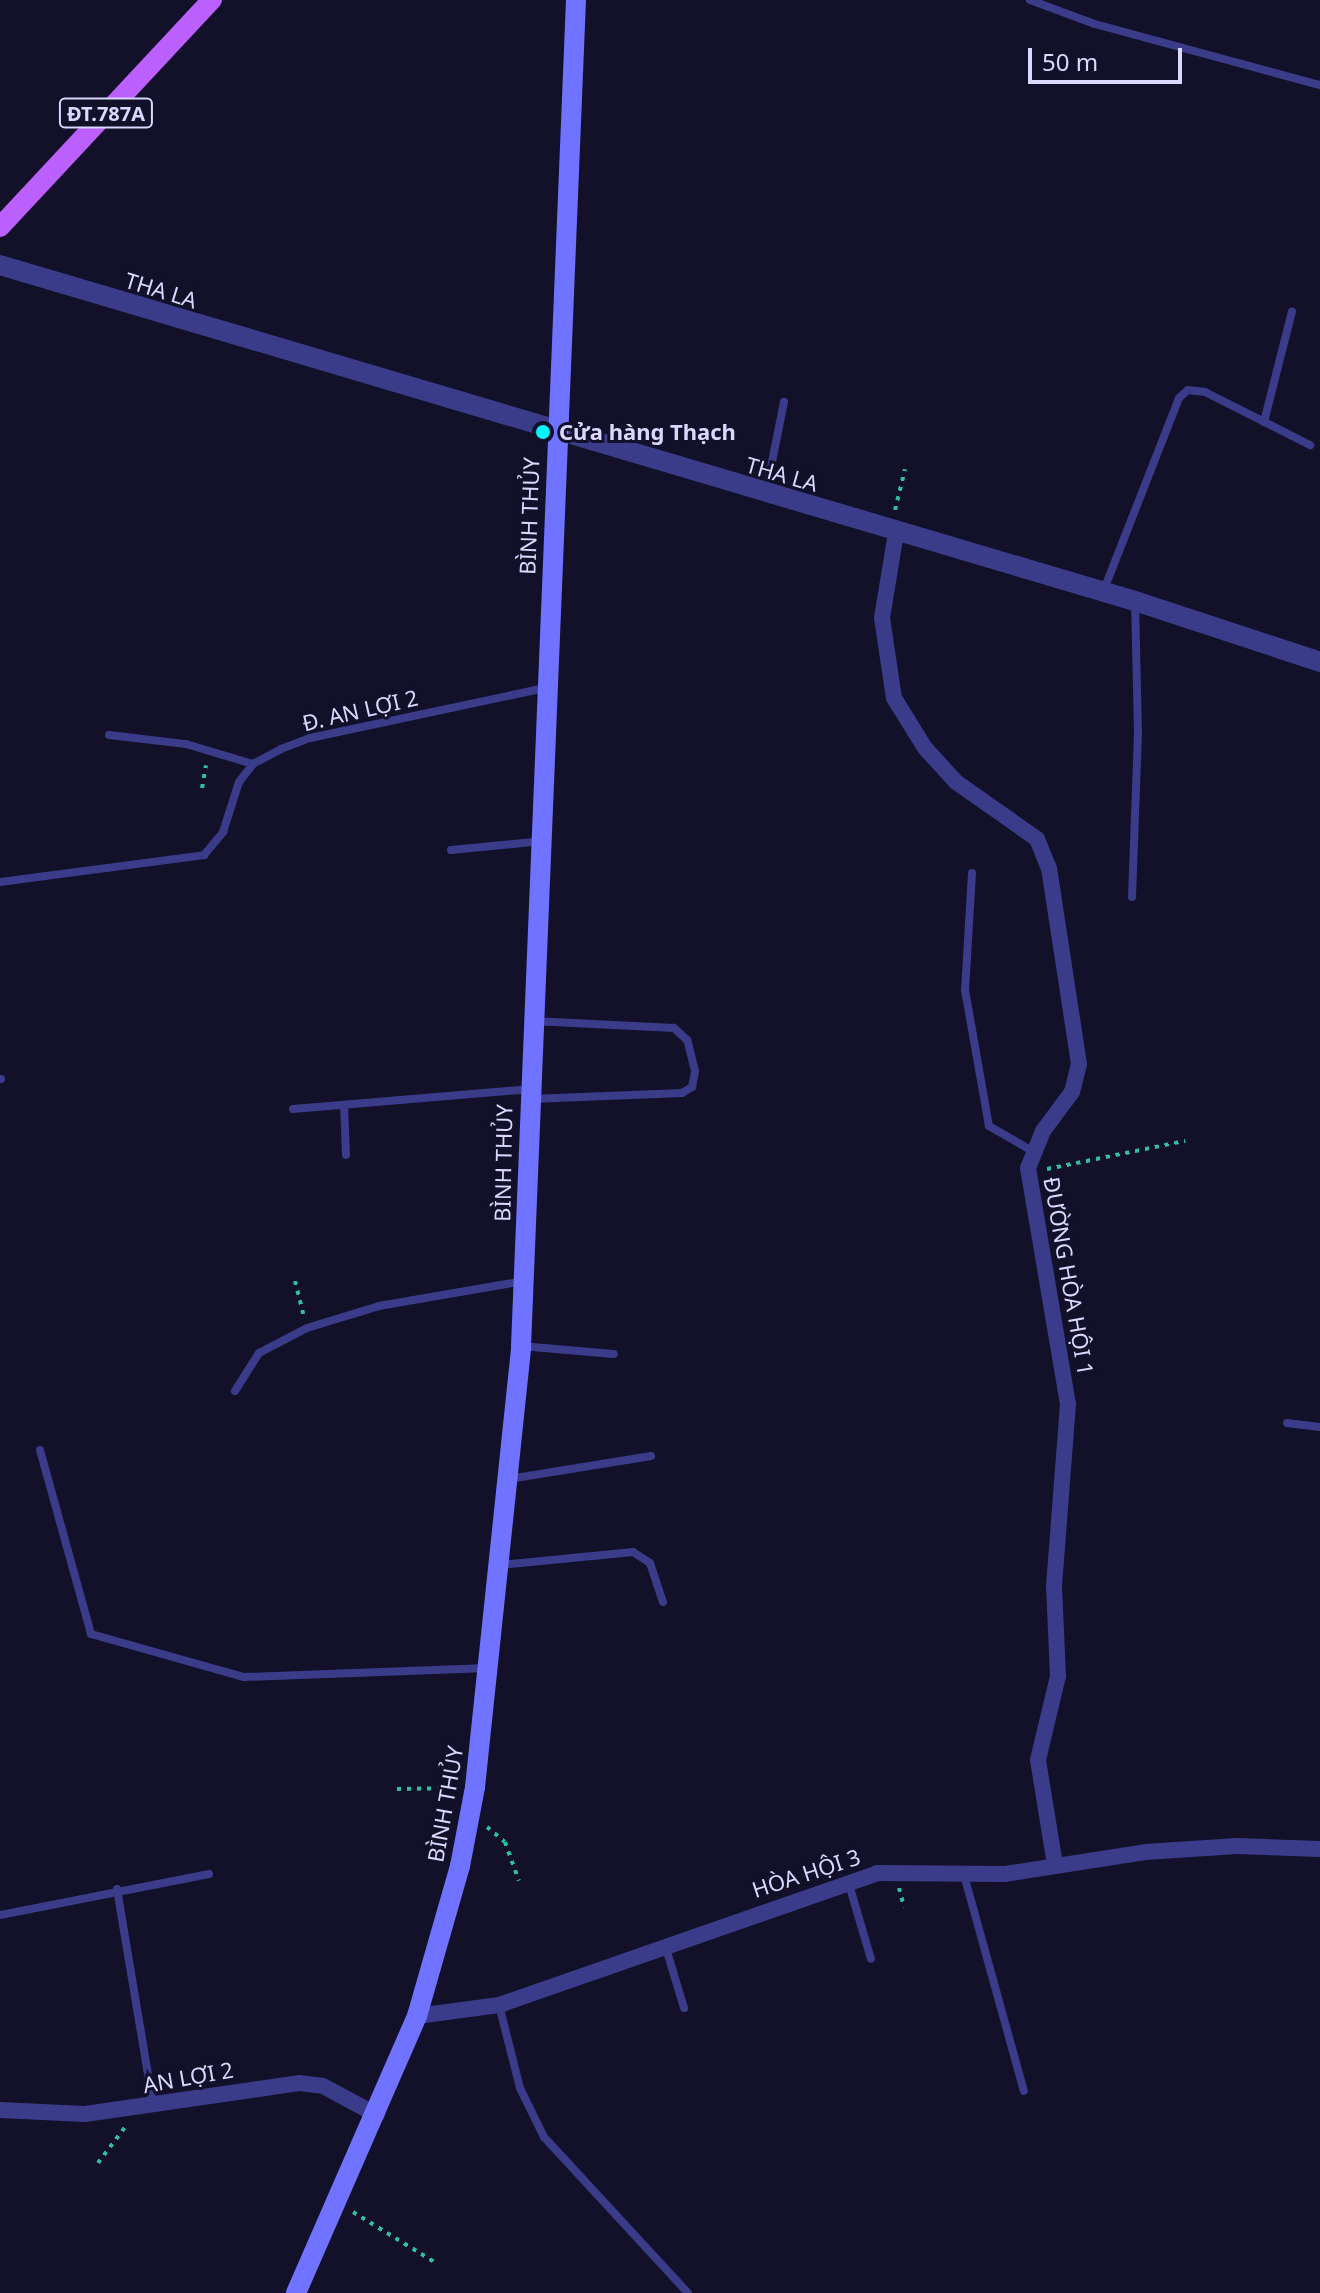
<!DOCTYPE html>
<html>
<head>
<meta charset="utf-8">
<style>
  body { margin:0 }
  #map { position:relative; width:1320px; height:2293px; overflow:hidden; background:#131029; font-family:"Noto Sans",sans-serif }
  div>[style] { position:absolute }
  .path>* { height:4px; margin-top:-2px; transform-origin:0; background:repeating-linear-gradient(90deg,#2dbead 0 4px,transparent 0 10px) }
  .service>* { height:8px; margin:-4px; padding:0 4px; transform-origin:4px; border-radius:4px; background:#3a3b89 }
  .minor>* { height:16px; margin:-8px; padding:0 8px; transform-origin:8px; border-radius:8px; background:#3a3b89 }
  .tertiary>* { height:20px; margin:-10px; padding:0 10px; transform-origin:10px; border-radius:10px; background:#3a3b89 }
  .secondary>* { height:20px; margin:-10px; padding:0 10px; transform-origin:10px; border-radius:10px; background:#6f73ff }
  .primary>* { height:20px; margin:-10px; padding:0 10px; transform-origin:10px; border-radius:10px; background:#bb5fff }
  .dots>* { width:22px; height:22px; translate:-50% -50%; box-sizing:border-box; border:4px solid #131029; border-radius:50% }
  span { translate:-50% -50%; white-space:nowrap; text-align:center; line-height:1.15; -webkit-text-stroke:6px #131029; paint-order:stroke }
  .shield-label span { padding:2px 6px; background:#131029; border:2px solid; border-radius:6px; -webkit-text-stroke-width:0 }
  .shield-label { font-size:20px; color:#dad8ff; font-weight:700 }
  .street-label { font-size:22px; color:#dad8ff }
  .poi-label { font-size:22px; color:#dad8ff; font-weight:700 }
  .left { translate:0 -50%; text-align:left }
  .scale { position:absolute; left:1028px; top:48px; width:154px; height:36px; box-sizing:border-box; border:4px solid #dad8ff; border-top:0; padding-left:10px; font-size:24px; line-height:28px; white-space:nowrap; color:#dad8ff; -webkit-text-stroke:6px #131029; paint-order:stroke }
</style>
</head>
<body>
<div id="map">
  <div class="path">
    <div style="left:895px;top:510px;width:42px;rotate:-76.3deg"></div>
    <div style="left:202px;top:788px;width:23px;rotate:-80deg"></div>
    <div style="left:1047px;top:1169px;width:141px;rotate:-11.5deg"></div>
    <div style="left:295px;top:1281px;width:34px;rotate:76deg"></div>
    <div style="left:397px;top:1789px;width:60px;rotate:-1deg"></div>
    <div style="left:487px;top:1827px;width:23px;rotate:40deg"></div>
    <div style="left:505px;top:1842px;width:41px;rotate:70.3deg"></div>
    <div style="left:899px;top:1888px;width:20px;rotate:75deg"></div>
    <div style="left:98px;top:2163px;width:46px;rotate:-52.9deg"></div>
    <div style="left:353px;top:2212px;width:97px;rotate:31.6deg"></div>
  </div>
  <div class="service">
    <div style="left:1030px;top:0;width:69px;rotate:20.3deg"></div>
    <div style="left:1095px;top:24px;width:233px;rotate:15.2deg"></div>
    <div style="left:1264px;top:422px;width:114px;rotate:-75.8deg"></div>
    <div style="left:766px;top:492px;width:92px;rotate:-78.7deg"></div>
    <div style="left:1103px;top:592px;width:208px;rotate:-68.6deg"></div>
    <div style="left:1179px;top:398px;width:12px;rotate:-42deg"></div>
    <div style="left:1188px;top:390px;width:17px;rotate:7deg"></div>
    <div style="left:1205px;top:392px;width:118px;rotate:26.8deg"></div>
    <div style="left:109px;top:735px;width:78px;rotate:6.7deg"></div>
    <div style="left:186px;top:744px;width:70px;rotate:16.6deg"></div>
    <div style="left:451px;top:850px;width:91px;rotate:-5.6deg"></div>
    <div style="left:972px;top:873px;width:117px;rotate:93.4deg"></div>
    <div style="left:965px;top:990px;width:138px;rotate:80deg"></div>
    <div style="left:989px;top:1126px;width:52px;rotate:30deg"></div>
    <div style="left:0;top:882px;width:206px;rotate:-7.5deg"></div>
    <div style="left:204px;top:855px;width:30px;rotate:-50deg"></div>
    <div style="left:223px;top:832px;width:52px;rotate:-72.3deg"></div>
    <div style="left:239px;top:782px;width:23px;rotate:-52deg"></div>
    <div style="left:253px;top:764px;width:32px;rotate:-28deg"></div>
    <div style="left:281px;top:749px;width:31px;rotate:-21deg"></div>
    <div style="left:310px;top:738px;width:244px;rotate:-12deg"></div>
    <div style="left:1132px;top:897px;width:164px;rotate:-87.9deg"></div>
    <div style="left:1138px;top:733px;width:131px;rotate:-91.3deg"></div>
    <div style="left:0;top:1079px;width:1px"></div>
    <div style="left:531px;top:1099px;width:151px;rotate:-2.3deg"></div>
    <div style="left:682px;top:1093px;width:12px;rotate:-31deg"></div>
    <div style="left:692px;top:1087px;width:16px;rotate:-79deg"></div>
    <div style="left:695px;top:1071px;width:32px;rotate:-104deg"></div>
    <div style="left:687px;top:1040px;width:18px;rotate:-137deg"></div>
    <div style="left:674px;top:1028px;width:141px;rotate:-177.2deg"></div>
    <div style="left:344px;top:1105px;width:50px;rotate:87.7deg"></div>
    <div style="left:293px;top:1109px;width:237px;rotate:-4.8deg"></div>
    <div style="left:521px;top:1346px;width:93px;rotate:4.9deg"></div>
    <div style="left:235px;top:1391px;width:45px;rotate:-57.7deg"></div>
    <div style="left:259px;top:1353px;width:54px;rotate:-27.5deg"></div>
    <div style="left:307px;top:1328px;width:75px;rotate:-17deg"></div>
    <div style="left:379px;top:1306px;width:146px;rotate:-9.8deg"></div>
    <div style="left:1287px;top:1423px;width:33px;rotate:7deg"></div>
    <div style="left:40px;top:1450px;width:191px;rotate:74.5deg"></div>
    <div style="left:91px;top:1634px;width:159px;rotate:15.7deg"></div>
    <div style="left:244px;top:1677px;width:244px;rotate:-2.1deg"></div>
    <div style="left:509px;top:1479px;width:144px;rotate:-9.2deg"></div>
    <div style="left:500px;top:1565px;width:134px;rotate:-5.6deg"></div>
    <div style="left:633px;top:1552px;width:20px;rotate:33deg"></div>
    <div style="left:650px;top:1563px;width:41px;rotate:71.6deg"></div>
    <div style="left:964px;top:1875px;width:224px;rotate:74.5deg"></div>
    <div style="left:848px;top:1881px;width:81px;rotate:73.6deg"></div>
    <div style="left:117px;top:1889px;width:219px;rotate:80.5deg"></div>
    <div style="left:0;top:1915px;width:213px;rotate:-11.1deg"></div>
    <div style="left:665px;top:1945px;width:66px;rotate:73.2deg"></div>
    <div style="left:499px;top:2005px;width:86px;rotate:75.8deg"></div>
    <div style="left:520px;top:2088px;width:55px;rotate:63.9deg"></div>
    <div style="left:544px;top:2137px;width:212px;rotate:47.3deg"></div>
  </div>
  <div class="minor">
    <div style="left:896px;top:533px;width:86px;rotate:99.4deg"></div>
    <div style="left:882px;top:618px;width:81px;rotate:81.5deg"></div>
    <div style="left:894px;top:698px;width:59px;rotate:58.2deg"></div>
    <div style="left:925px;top:748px;width:46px;rotate:47.6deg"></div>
    <div style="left:956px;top:782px;width:99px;rotate:35.1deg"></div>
    <div style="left:1037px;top:839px;width:31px;rotate:68deg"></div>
    <div style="left:1049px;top:868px;width:198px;rotate:81.3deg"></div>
    <div style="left:1079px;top:1064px;width:29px;rotate:104deg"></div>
    <div style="left:1072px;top:1092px;width:49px;rotate:126.6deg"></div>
    <div style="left:1043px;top:1131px;width:40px;rotate:112deg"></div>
    <div style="left:1028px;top:1168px;width:239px;rotate:80.4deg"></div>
    <div style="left:1068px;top:1404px;width:182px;rotate:94.4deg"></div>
    <div style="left:1054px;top:1585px;width:91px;rotate:87.5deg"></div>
    <div style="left:1058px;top:1676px;width:86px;rotate:103.4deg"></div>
    <div style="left:1038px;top:1760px;width:106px;rotate:80.8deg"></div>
    <div style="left:417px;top:2016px;width:83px;rotate:-7.6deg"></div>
    <div style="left:499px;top:2005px;width:400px;rotate:-19.2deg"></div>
    <div style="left:877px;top:1873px;width:128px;rotate:0.4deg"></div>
    <div style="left:1005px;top:1874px;width:142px;rotate:-8.9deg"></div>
    <div style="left:1145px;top:1852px;width:92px;rotate:-3.7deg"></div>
    <div style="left:1237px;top:1846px;width:83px;rotate:2.1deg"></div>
    <div style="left:0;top:2110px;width:85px;rotate:2.7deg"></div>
    <div style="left:85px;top:2114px;width:216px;rotate:-8.2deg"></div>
    <div style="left:299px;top:2083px;width:24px;rotate:7deg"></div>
    <div style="left:323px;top:2086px;width:61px;rotate:28.2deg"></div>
  </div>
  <div class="tertiary">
    <div style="left:0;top:265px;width:1184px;rotate:16.49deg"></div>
    <div style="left:1135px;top:601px;width:195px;rotate:18.2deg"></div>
  </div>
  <div class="secondary">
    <div style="left:296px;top:2293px;width:302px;rotate:-66.4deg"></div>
    <div style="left:417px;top:2016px;width:156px;rotate:-74deg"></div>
    <div style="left:460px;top:1866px;width:80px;rotate:-79.2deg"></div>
    <div style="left:475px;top:1787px;width:443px;rotate:-84deg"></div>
    <div style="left:521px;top:1346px;width:1347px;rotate:-87.66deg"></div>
  </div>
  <div class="primary">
    <div style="left:0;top:227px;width:311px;rotate:-47deg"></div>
  </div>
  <div class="dots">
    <div style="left:543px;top:432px;background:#04f4ff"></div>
  </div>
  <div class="shield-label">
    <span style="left:106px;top:113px">ĐT.787A</span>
  </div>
  <div class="street-label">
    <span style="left:161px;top:290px;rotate:17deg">THA LA</span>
    <span style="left:782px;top:474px;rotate:16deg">THA LA</span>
    <span style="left:529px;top:516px;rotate:-88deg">BÌNH THỦY</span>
    <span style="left:360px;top:710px;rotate:-13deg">Đ. AN LỢI 2</span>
    <span style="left:503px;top:1163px;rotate:-89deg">BÌNH THỦY</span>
    <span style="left:1069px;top:1276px;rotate:80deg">ĐƯỜNG HÒA HỘI 1</span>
    <span style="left:445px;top:1804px;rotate:-80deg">BÌNH THỦY</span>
    <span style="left:806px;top:1873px;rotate:-18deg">HÒA HỘI 3</span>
    <span style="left:188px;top:2077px;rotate:-10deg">AN LỢI 2</span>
  </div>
  <div class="poi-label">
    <span class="left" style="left:559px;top:432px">Cửa hàng Thạch</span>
  </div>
  <div class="scale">50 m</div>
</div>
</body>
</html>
